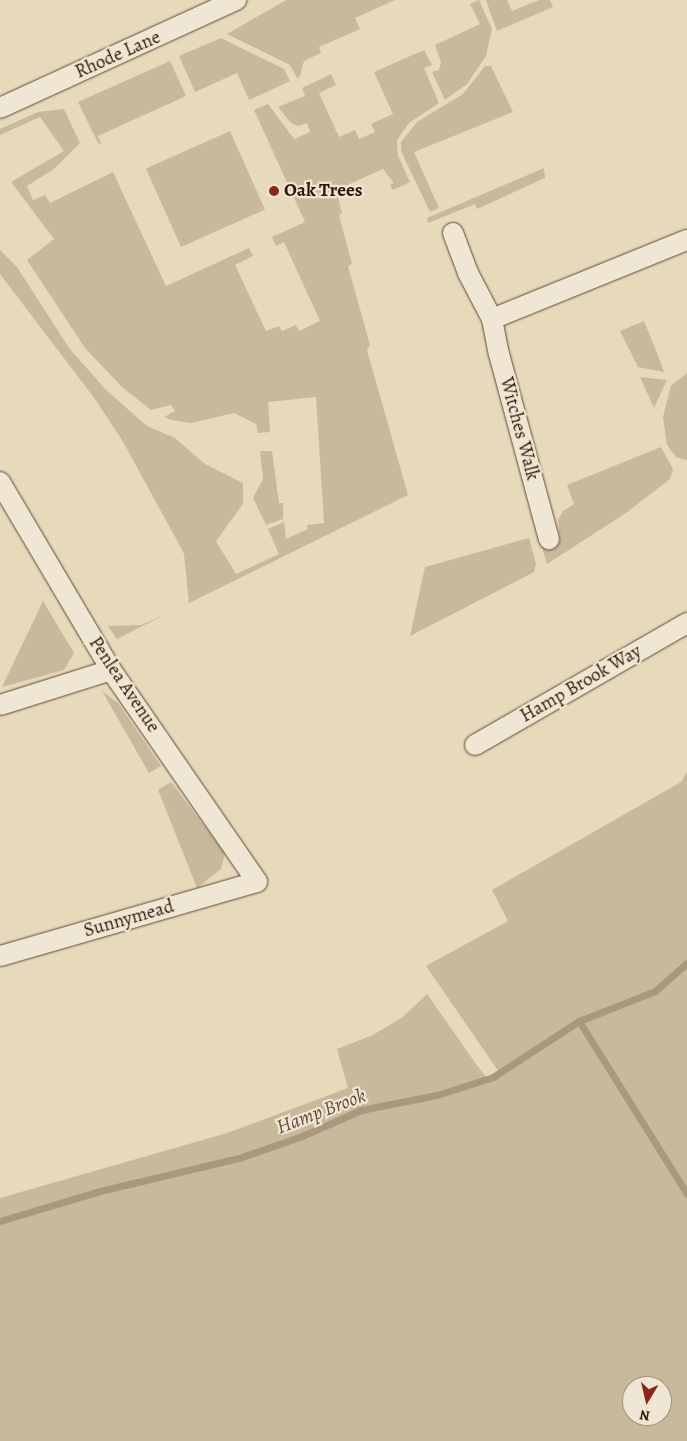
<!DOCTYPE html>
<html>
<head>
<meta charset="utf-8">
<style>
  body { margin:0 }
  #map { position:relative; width:687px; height:1441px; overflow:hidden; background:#e6dabb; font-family:Alegreya,serif }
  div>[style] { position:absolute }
  .green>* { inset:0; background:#c8b99c; transform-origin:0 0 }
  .stream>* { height:7px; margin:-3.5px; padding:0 3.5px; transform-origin:3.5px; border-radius:3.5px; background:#a9987e }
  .roads { filter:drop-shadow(0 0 1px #604834) drop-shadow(0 0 1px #604834) }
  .minor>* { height:20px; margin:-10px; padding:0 10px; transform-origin:10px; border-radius:10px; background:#efe7d3 }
  .dots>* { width:14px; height:14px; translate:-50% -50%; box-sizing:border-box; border:2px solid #efe7d3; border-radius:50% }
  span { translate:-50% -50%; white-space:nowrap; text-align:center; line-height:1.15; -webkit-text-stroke:4.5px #efe7d3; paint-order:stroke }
  .street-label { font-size:19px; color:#331807 }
  .poi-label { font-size:19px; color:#331807; font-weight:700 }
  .left { translate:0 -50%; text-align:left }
  .water-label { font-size:20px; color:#624b37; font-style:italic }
  .north { position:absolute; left:622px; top:1376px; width:50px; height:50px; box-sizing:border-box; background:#efe7d3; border:1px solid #a49481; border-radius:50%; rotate:189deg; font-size:14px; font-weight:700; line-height:20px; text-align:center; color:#331807 }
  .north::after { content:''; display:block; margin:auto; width:18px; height:22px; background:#8f2418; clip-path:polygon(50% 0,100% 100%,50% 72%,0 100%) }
</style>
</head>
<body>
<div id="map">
  <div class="green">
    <div style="clip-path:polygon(286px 0,395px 0,355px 18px,360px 29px,319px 47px,321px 53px,304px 61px,300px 76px,297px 78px,290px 65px,227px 34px)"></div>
    <div style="clip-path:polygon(479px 0,492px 29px,486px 56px,467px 84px,445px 100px,432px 72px,439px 70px,441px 62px,435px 45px,480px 24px,470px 4px)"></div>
    <div style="clip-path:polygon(486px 0,507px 0,512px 11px,539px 0,550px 0,553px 7px,497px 31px)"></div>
    <div style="clip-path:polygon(221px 38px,284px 69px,290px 81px,249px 100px,237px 73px,195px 92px,179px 56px)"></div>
    <div style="clip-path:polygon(424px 50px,432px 65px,424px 68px,439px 103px,409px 123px,397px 140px,398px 156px,410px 182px,393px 190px,390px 185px,394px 183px,383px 169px,336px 190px,342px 213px,339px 215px,352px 264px,348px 266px,370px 345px,367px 350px,408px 495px,189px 603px,184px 554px,180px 546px,122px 440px,95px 399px,0 274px,0 250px,17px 267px,69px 348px,106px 390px,147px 426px,175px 438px,205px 464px,243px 483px,243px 504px,216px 541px,236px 574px,279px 554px,268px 529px,284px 522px,286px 539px,308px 529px,307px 525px,324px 523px,316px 397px,268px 402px,270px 432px,258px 433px,256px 424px,234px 413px,191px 423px,172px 420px,164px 417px,175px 411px,171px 405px,151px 410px,122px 387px,85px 348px,27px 260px,54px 239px,11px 182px,64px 151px,40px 117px,0 135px,0 129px,38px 112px,64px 109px,80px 143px,54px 169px,27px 186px,33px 200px,45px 195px,50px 203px,113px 172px,166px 286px,249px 248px,253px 256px,235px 265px,266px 331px,279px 326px,282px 331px,296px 325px,299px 331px,320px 321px,284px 242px,276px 246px,272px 237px,305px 222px,254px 110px,268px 104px,294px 139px,310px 132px,307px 123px,298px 126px,291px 123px,278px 107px,305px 96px,302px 88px,331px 74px,336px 85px,319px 93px,339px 137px,355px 130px,359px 139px,375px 132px,371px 124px,393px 114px,374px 72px)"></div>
    <div style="clip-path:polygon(170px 61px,186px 96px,98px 136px,102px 145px,98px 143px,78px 102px)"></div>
    <div style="clip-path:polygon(485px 66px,491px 66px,513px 112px,414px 152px,439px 208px,430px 212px,401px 151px,401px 142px,417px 122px,463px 94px)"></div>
    <div style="left:230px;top:131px;width:86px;height:92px;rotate:66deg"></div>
    <div style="clip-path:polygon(544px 168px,545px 178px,477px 209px,475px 204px,428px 223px,427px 218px)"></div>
    <div style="clip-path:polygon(644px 321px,657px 353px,664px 372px,638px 367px,620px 331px)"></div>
    <div style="clip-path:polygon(687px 373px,687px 460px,686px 460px,676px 457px,667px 445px,663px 417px,671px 386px)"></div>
    <div style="clip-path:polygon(640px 377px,667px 380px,654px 408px)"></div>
    <div style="clip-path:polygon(661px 447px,673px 469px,670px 479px,626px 513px,547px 564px,542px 547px,560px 542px,558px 520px,563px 511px,574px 504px,567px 485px)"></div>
    <div style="clip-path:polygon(260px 451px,272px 451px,279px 503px,283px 503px,283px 519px,266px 525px,253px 498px,263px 479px)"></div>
    <div style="clip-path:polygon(529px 538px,536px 564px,534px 572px,410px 636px,425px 567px)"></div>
    <div style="clip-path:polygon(43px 601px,74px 653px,64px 670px,2px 687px)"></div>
    <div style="clip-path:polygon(164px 615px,117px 639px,108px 626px,141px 625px)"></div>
    <div style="clip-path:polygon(102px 691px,118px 703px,161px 766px,149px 773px)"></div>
    <div style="clip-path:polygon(evenodd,687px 772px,687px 1441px,0 1441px,0 1198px,227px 1133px,348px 1088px,337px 1049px,373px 1035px,403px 1017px,427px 994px,476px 1064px,488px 1079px,493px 1077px,499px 1072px,426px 966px,508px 921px,492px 890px,681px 782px,687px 772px,632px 1386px,662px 1386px,662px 1416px,632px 1416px,632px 1386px)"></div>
    <div style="clip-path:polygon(171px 782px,225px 853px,221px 869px,197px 888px,158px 790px)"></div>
  </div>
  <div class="stream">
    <div style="left:579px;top:1021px;width:204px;rotate:58deg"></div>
    <div style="left:0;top:1221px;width:104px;rotate:-16.7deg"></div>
    <div style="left:100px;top:1191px;width:143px;rotate:-13.4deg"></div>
    <div style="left:239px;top:1158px;width:67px;rotate:-19.2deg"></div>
    <div style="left:302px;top:1136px;width:64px;rotate:-23.8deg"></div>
    <div style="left:361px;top:1110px;width:77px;rotate:-11.2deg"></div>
    <div style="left:437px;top:1095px;width:59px;rotate:-17.8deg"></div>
    <div style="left:493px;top:1077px;width:103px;rotate:-33.1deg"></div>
    <div style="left:579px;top:1021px;width:82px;rotate:-21.5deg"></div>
    <div style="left:655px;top:991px;width:43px;rotate:-41.2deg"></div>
  </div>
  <div class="roads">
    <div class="minor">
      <div style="left:0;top:108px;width:260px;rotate:-24.6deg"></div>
      <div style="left:453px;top:233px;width:43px;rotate:69.4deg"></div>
      <div style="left:468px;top:273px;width:52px;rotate:62.4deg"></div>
      <div style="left:492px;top:319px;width:36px;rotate:79deg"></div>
      <div style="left:499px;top:354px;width:192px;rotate:74.9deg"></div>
      <div style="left:492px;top:319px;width:210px;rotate:-22.1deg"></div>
      <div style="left:0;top:482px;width:218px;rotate:59.4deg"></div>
      <div style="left:111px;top:670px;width:257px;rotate:55.4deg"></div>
      <div style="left:257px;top:882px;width:267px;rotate:163.9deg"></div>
      <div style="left:0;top:705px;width:116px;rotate:-17.5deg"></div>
      <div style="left:475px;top:745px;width:245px;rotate:-29.9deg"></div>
    </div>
  </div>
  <div class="dots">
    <div style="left:274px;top:191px;background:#8f2418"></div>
  </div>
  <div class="street-label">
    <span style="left:118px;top:55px;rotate:-24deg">Rhode Lane</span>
    <span style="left:519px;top:429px;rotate:75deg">Witches Walk</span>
    <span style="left:581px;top:684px;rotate:-30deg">Hamp Brook Way</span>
    <span style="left:124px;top:685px;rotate:56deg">Penlea Avenue</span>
    <span style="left:129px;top:919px;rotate:-16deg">Sunnymead</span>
  </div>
  <div class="poi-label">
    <span class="left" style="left:284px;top:191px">Oak Trees</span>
  </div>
  <div class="water-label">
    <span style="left:321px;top:1111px;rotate:-21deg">Hamp Brook</span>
  </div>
  <div class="north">N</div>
</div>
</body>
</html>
